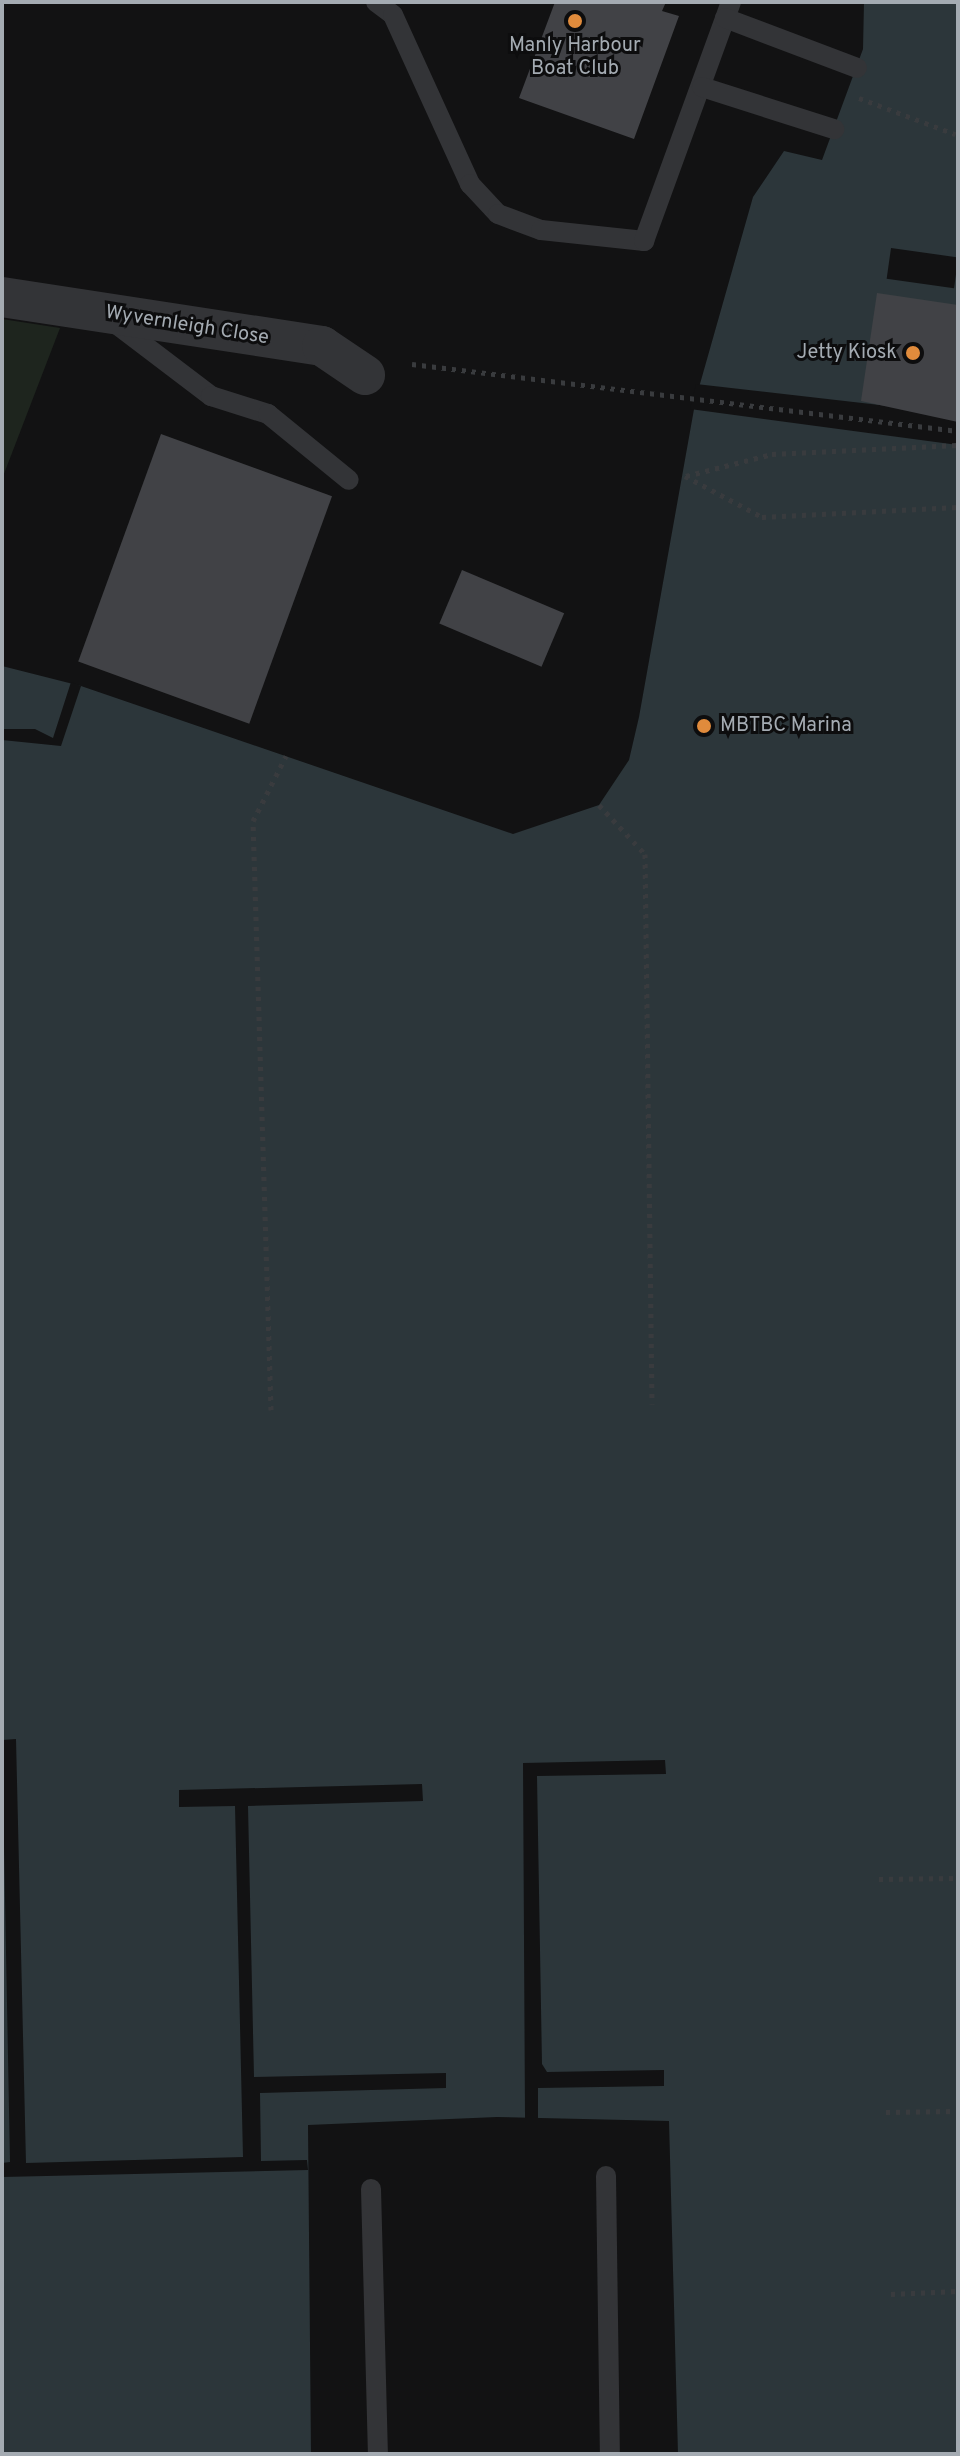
<!DOCTYPE html>
<html>
<head>
<meta charset="utf-8">
<style>
  body { margin:0 }
  #map { position:relative; width:960px; height:2456px; overflow:hidden; background:#121213; font-family:Overpass,sans-serif }
  div>[style] { position:absolute }
  .green>* { inset:0; background:#1e251e }
  .water>* { inset:0; background:#2c363a }
  .pier>* { inset:0; background:#121213; transform-origin:0 0 }
  .building>* { inset:0; background:#414246; transform-origin:0 0 }
  .path>* { height:5px; margin-top:-2.5px; transform-origin:0; background:repeating-linear-gradient(90deg,#393b3e 0 4px,transparent 0 10px) }
  .lane>* { height:20px; margin:-10px; padding:0 10px; transform-origin:10px; border-radius:10px; background:#333437 }
  .street>* { height:40px; margin:-20px; padding:0 20px; transform-origin:20px; border-radius:20px; background:#333437 }
  .dots>* { width:22px; height:22px; translate:-50% -50%; box-sizing:border-box; border:4px solid #0d0d0e; border-radius:50% }
  span { translate:-50% -50%; white-space:nowrap; text-align:center; line-height:1.15; -webkit-text-stroke:6px #0d0d0e; paint-order:stroke }
  .poi-label { font-size:20px; color:#a4abb2 }
  .right { translate:-100% -50%; text-align:right }
  .left { translate:0 -50%; text-align:left }
  .street-label { font-size:20px; color:#a4abb2 }
  .frame { position:absolute; inset:0; border:4px solid #a4abb2; pointer-events:none }
</style>
</head>
<body>
<div id="map">
  <div class="green">
    <div style="clip-path:polygon(2px 319px,60px 328px,2px 479px)"></div>
  </div>
  <div class="water">
    <div style="clip-path:polygon(864px 2px,958px 2px,958px 2454px,678px 2454px,669px 2121px,497px 2117px,308px 2125px,311px 2454px,2px 2454px,2px 666px,81px 686px,513px 834px,599px 805px,629px 760px,639px 717px,696px 398px,753px 197px,784px 151px,822px 160px,863px 49px)"></div>
  </div>
  <div class="pier">
    <div style="left:891px;top:248px;width:68px;height:31px;rotate:8deg"></div>
    <div style="clip-path:polygon(696px 384px,958px 414px,958px 445px,690px 409px)"></div>
    <div style="clip-path:polygon(71px 682px,81px 686px,61px 746px,2px 740px,2px 729px,35px 729px,53px 738px)"></div>
    <div style="clip-path:polygon(16px 1739px,26px 2163px,243px 2157px,235px 1806px,179px 1807px,179px 1790px,422px 1784px,423px 1801px,248px 1806px,254px 2077px,446px 2073px,446px 2088px,260px 2093px,261px 2161px,307px 2160px,308px 2170px,2px 2177px,2px 2163px,10px 2162px,2px 1740px)"></div>
    <div style="clip-path:polygon(665px 1760px,666px 1774px,537px 1776px,542px 2064px,547px 2072px,664px 2070px,664px 2086px,538px 2088px,538px 2118px,525px 2118px,523px 1763px)"></div>
  </div>
  <div class="building">
    <div style="clip-path:polygon(555px 2px,666px 2px,662px 11px,679px 16px,634px 139px,519px 98px)"></div>
    <div style="clip-path:polygon(877px 293px,958px 305px,958px 422px,861px 401px)"></div>
    <div style="left:161px;top:434px;width:182px;height:242px;rotate:20deg"></div>
    <div style="left:462px;top:570px;width:111px;height:58px;rotate:23deg"></div>
  </div>
  <div class="path">
    <div style="left:859px;top:98px;width:103px;rotate:20.6deg"></div>
    <div style="left:412px;top:364px;width:550px;rotate:7deg"></div>
    <div style="left:685px;top:476px;width:87px;rotate:28deg"></div>
    <div style="left:762px;top:517px;width:196px;rotate:-2.9deg"></div>
    <div style="left:686px;top:476px;width:89px;rotate:-14.3deg"></div>
    <div style="left:772px;top:454px;width:186px;rotate:-2.8deg"></div>
    <div style="left:599px;top:805px;width:67px;rotate:46.8deg"></div>
    <div style="left:645px;top:854px;width:550px;rotate:89.27deg"></div>
    <div style="left:271px;top:1410px;width:589px;rotate:-91.75deg"></div>
    <div style="left:253px;top:821px;width:73px;rotate:-63.1deg"></div>
    <div style="left:879px;top:1879px;width:79px;rotate:-0.7deg"></div>
    <div style="left:886px;top:2112px;width:72px;rotate:-0.8deg"></div>
    <div style="left:891px;top:2294px;width:67px;rotate:-2.6deg"></div>
  </div>
  <div class="lane">
    <div style="left:376px;top:2px;width:21px;rotate:37deg"></div>
    <div style="left:393px;top:15px;width:186px;rotate:65.5deg"></div>
    <div style="left:470px;top:184px;width:41px;rotate:47deg"></div>
    <div style="left:498px;top:214px;width:46px;rotate:20.4deg"></div>
    <div style="left:541px;top:230px;width:104px;rotate:6.1deg"></div>
    <div style="left:644px;top:241px;width:254px;rotate:-70deg"></div>
    <div style="left:725px;top:18px;width:141px;rotate:20.7deg"></div>
    <div style="left:702px;top:87px;width:139px;rotate:17.7deg"></div>
    <div style="left:111px;top:320px;width:126px;rotate:37.2deg"></div>
    <div style="left:211px;top:396px;width:60px;rotate:17.5deg"></div>
    <div style="left:268px;top:414px;width:104px;rotate:39.2deg"></div>
    <div style="left:606px;top:2176px;width:278px;rotate:89.2deg"></div>
    <div style="left:371px;top:2189px;width:265px;rotate:88.5deg"></div>
  </div>
  <div class="street">
    <div style="left:2px;top:297px;width:324px;rotate:8.7deg"></div>
    <div style="left:322px;top:346px;width:52px;rotate:34deg"></div>
  </div>
  <div class="dots">
    <div style="left:575px;top:21px;background:#e08b3c"></div>
    <div style="left:913px;top:353px;background:#e08b3c"></div>
    <div style="left:704px;top:726px;background:#e08b3c"></div>
  </div>
  <div class="poi-label">
    <span style="left:575px;top:58px">Manly Harbour<br>Boat Club</span>
    <span class="right" style="left:897px;top:353px">Jetty Kiosk</span>
    <span class="left" style="left:720px;top:726px">MBTBC Marina</span>
  </div>
  <div class="street-label">
    <span style="left:187px;top:326px;rotate:9deg">Wyvernleigh Close</span>
  </div>
  <div class="frame"></div>
</div>
</body>
</html>
